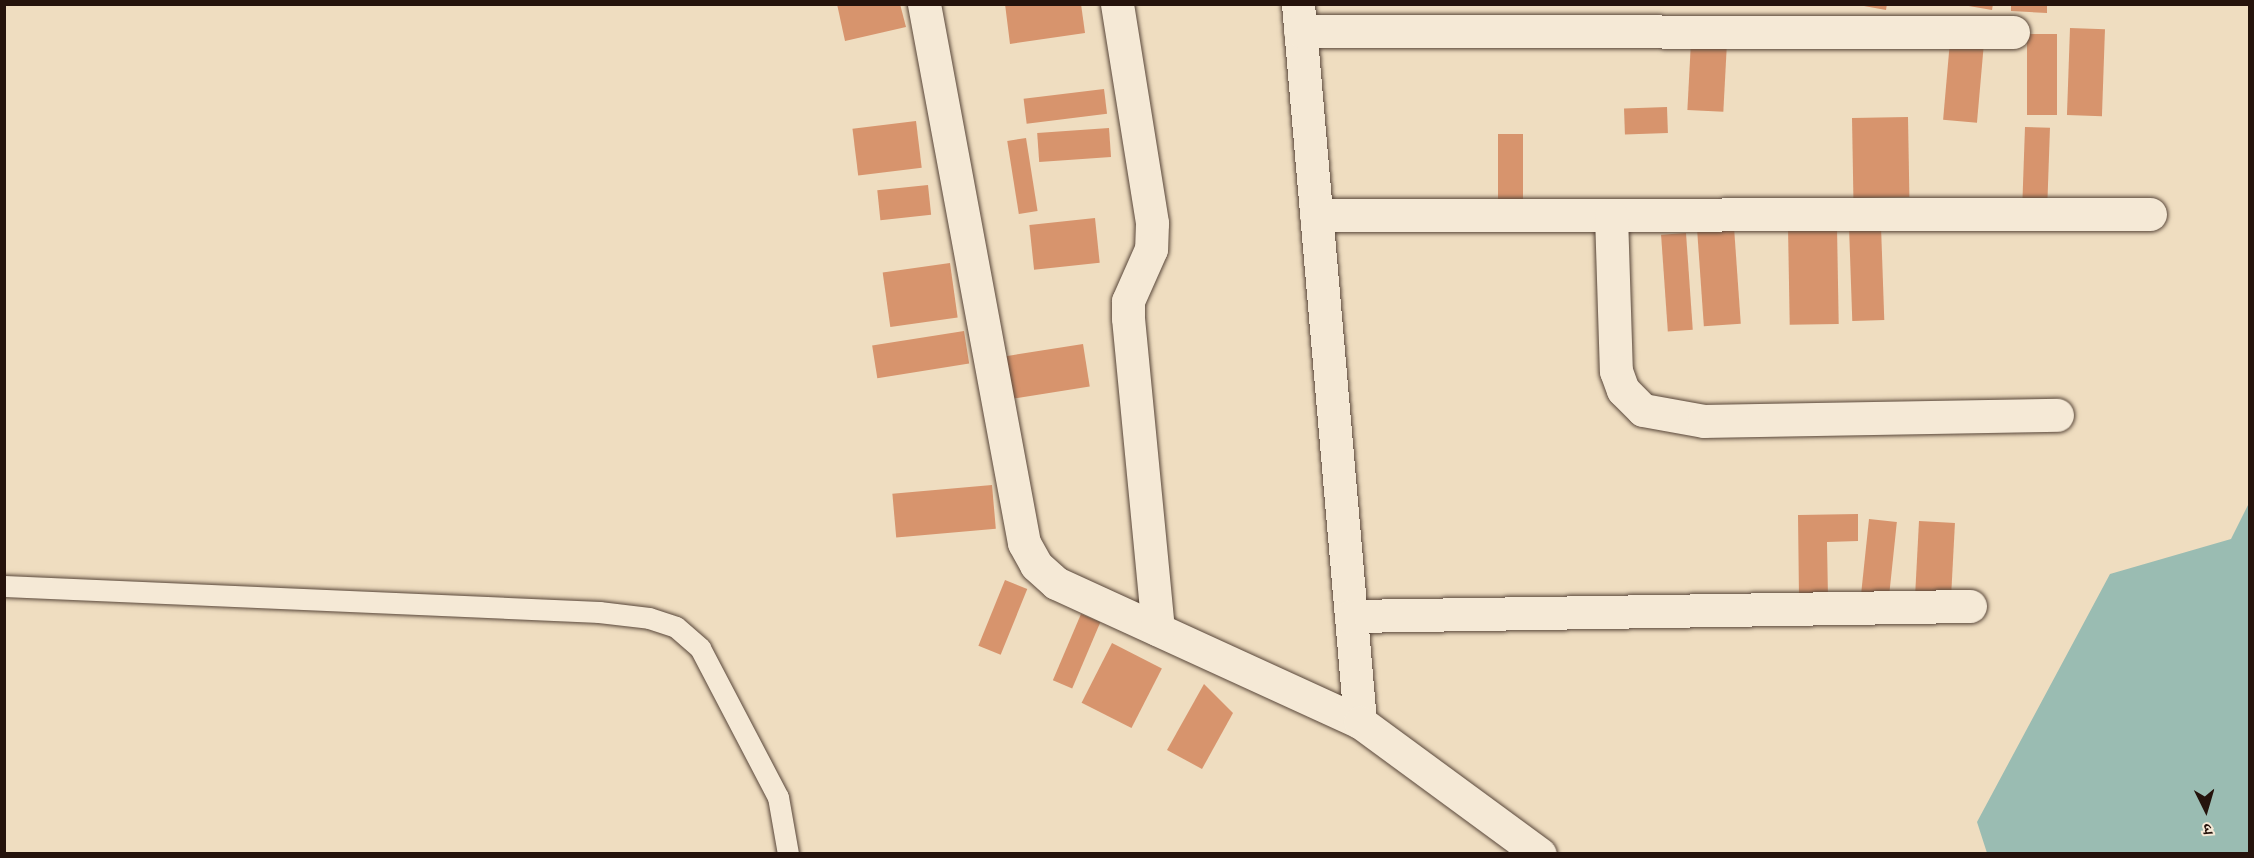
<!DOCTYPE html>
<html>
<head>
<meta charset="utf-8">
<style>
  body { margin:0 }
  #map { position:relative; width:2254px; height:858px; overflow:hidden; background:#efddc0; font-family:"IM FELL English","Noto Serif Devanagari",serif }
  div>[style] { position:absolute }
  .water>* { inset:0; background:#9abcb2 }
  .building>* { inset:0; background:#d7946d; transform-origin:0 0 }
  .roads { filter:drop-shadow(0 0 2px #584639) drop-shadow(0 0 2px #584639) }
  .service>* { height:21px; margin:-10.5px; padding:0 10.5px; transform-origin:10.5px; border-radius:10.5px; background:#f5e9d6 }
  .minor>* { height:33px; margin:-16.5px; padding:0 16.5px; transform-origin:16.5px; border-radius:16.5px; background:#f5e9d6 }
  span { translate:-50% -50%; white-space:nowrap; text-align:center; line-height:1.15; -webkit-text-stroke:6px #f5e9d6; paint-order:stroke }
  .frame { position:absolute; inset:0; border:6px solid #25130c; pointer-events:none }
  .north { position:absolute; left:2176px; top:780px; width:60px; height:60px; -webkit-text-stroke:4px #f5e9d6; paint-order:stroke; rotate:175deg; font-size:16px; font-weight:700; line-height:24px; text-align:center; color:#25130c }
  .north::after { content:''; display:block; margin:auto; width:21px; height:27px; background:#25130c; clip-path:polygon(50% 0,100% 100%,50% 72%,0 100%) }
</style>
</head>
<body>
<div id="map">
  <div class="water">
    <div style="clip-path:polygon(2249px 503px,2249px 853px,1987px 853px,1977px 822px,2110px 574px,2231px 539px)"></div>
  </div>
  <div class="building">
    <div style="clip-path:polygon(837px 4px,900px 4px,906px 27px,845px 41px)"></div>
    <div style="clip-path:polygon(1005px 4px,1081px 4px,1085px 33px,1010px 44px)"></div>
    <div style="clip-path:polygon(1853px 4px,1887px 4px,1886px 10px)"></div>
    <div style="clip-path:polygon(1957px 4px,1993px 4px,1992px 10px)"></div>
    <div style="clip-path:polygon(2011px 4px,2047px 4px,2047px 13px,2011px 11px)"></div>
    <div style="left:2070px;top:28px;width:35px;height:87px;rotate:2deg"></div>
    <div style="left:2027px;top:34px;width:30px;height:81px"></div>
    <div style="left:1691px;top:41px;width:36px;height:69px;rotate:3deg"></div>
    <div style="left:1950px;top:41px;width:34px;height:79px;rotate:5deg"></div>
    <div style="left:1104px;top:89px;width:25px;height:81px;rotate:83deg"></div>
    <div style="left:1667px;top:107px;width:26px;height:43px;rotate:88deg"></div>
    <div style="left:1908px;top:117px;width:80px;height:56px;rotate:89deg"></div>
    <div style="left:916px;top:121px;width:47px;height:64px;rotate:83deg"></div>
    <div style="left:2025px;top:127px;width:25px;height:72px;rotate:2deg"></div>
    <div style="left:1109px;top:128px;width:29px;height:72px;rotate:86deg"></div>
    <div style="left:1498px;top:134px;width:25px;height:72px"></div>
    <div style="left:1026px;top:138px;width:74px;height:19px;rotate:81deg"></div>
    <div style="left:928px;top:185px;width:30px;height:51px;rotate:84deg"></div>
    <div style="left:1095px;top:218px;width:45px;height:66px;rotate:84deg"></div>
    <div style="left:1837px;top:226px;width:98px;height:49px;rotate:89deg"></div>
    <div style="left:1881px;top:226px;width:94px;height:32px;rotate:88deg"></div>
    <div style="left:1734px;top:227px;width:97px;height:37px;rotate:86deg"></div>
    <div style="left:1686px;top:233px;width:97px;height:25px;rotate:86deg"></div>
    <div style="left:950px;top:263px;width:55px;height:68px;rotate:82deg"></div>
    <div style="left:964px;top:331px;width:33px;height:93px;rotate:81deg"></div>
    <div style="left:1083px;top:344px;width:43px;height:78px;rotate:81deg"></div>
    <div style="left:992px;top:485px;width:44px;height:100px;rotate:85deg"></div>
    <div style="clip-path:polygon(1858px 514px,1858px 541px,1827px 542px,1828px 598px,1799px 598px,1798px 515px)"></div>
    <div style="left:1869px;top:519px;width:28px;height:74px;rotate:6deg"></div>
    <div style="left:1919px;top:521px;width:36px;height:75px;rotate:3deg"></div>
    <div style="left:1005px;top:580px;width:24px;height:71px;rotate:22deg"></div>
    <div style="left:1081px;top:614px;width:21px;height:72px;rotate:23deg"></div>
    <div style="left:1112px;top:643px;width:56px;height:67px;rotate:27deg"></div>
    <div style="clip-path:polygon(1204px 684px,1233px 713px,1202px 769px,1167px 750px)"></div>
  </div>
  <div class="roads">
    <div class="service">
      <div style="left:4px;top:586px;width:596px;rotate:2.5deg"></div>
      <div style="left:599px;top:612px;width:50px;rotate:6.8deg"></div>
      <div style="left:649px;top:618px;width:28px;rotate:18deg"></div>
      <div style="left:676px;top:627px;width:32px;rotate:41deg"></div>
      <div style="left:700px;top:648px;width:168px;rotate:62.4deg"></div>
      <div style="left:778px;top:797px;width:58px;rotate:80deg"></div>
    </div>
    <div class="minor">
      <div style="left:924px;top:4px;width:548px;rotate:79.49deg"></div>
      <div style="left:1024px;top:543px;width:25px;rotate:61deg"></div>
      <div style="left:1036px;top:565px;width:27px;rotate:42deg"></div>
      <div style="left:1056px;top:583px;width:334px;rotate:24.6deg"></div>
      <div style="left:1117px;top:4px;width:222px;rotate:80.9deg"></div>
      <div style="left:1152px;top:223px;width:26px;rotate:92deg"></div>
      <div style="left:1151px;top:249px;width:57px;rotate:113.9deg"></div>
      <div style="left:1128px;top:301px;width:17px;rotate:90deg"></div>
      <div style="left:1128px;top:318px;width:313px;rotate:84.5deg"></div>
      <div style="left:1298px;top:4px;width:721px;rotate:85.06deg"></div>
      <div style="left:1360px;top:722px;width:223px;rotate:36.3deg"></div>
      <div style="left:1300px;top:31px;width:713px;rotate:0.08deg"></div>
      <div style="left:1316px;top:215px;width:834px;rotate:-0.07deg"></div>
      <div style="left:1611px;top:215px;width:156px;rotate:88.2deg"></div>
      <div style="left:1616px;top:371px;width:20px;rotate:70deg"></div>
      <div style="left:1623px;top:390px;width:28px;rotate:45deg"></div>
      <div style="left:1643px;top:410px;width:62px;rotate:10.2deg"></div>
      <div style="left:1704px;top:421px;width:353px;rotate:-1deg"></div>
      <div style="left:1351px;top:616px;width:619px;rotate:-0.93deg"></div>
    </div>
  </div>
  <div class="frame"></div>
  <div class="north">उ</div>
</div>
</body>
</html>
